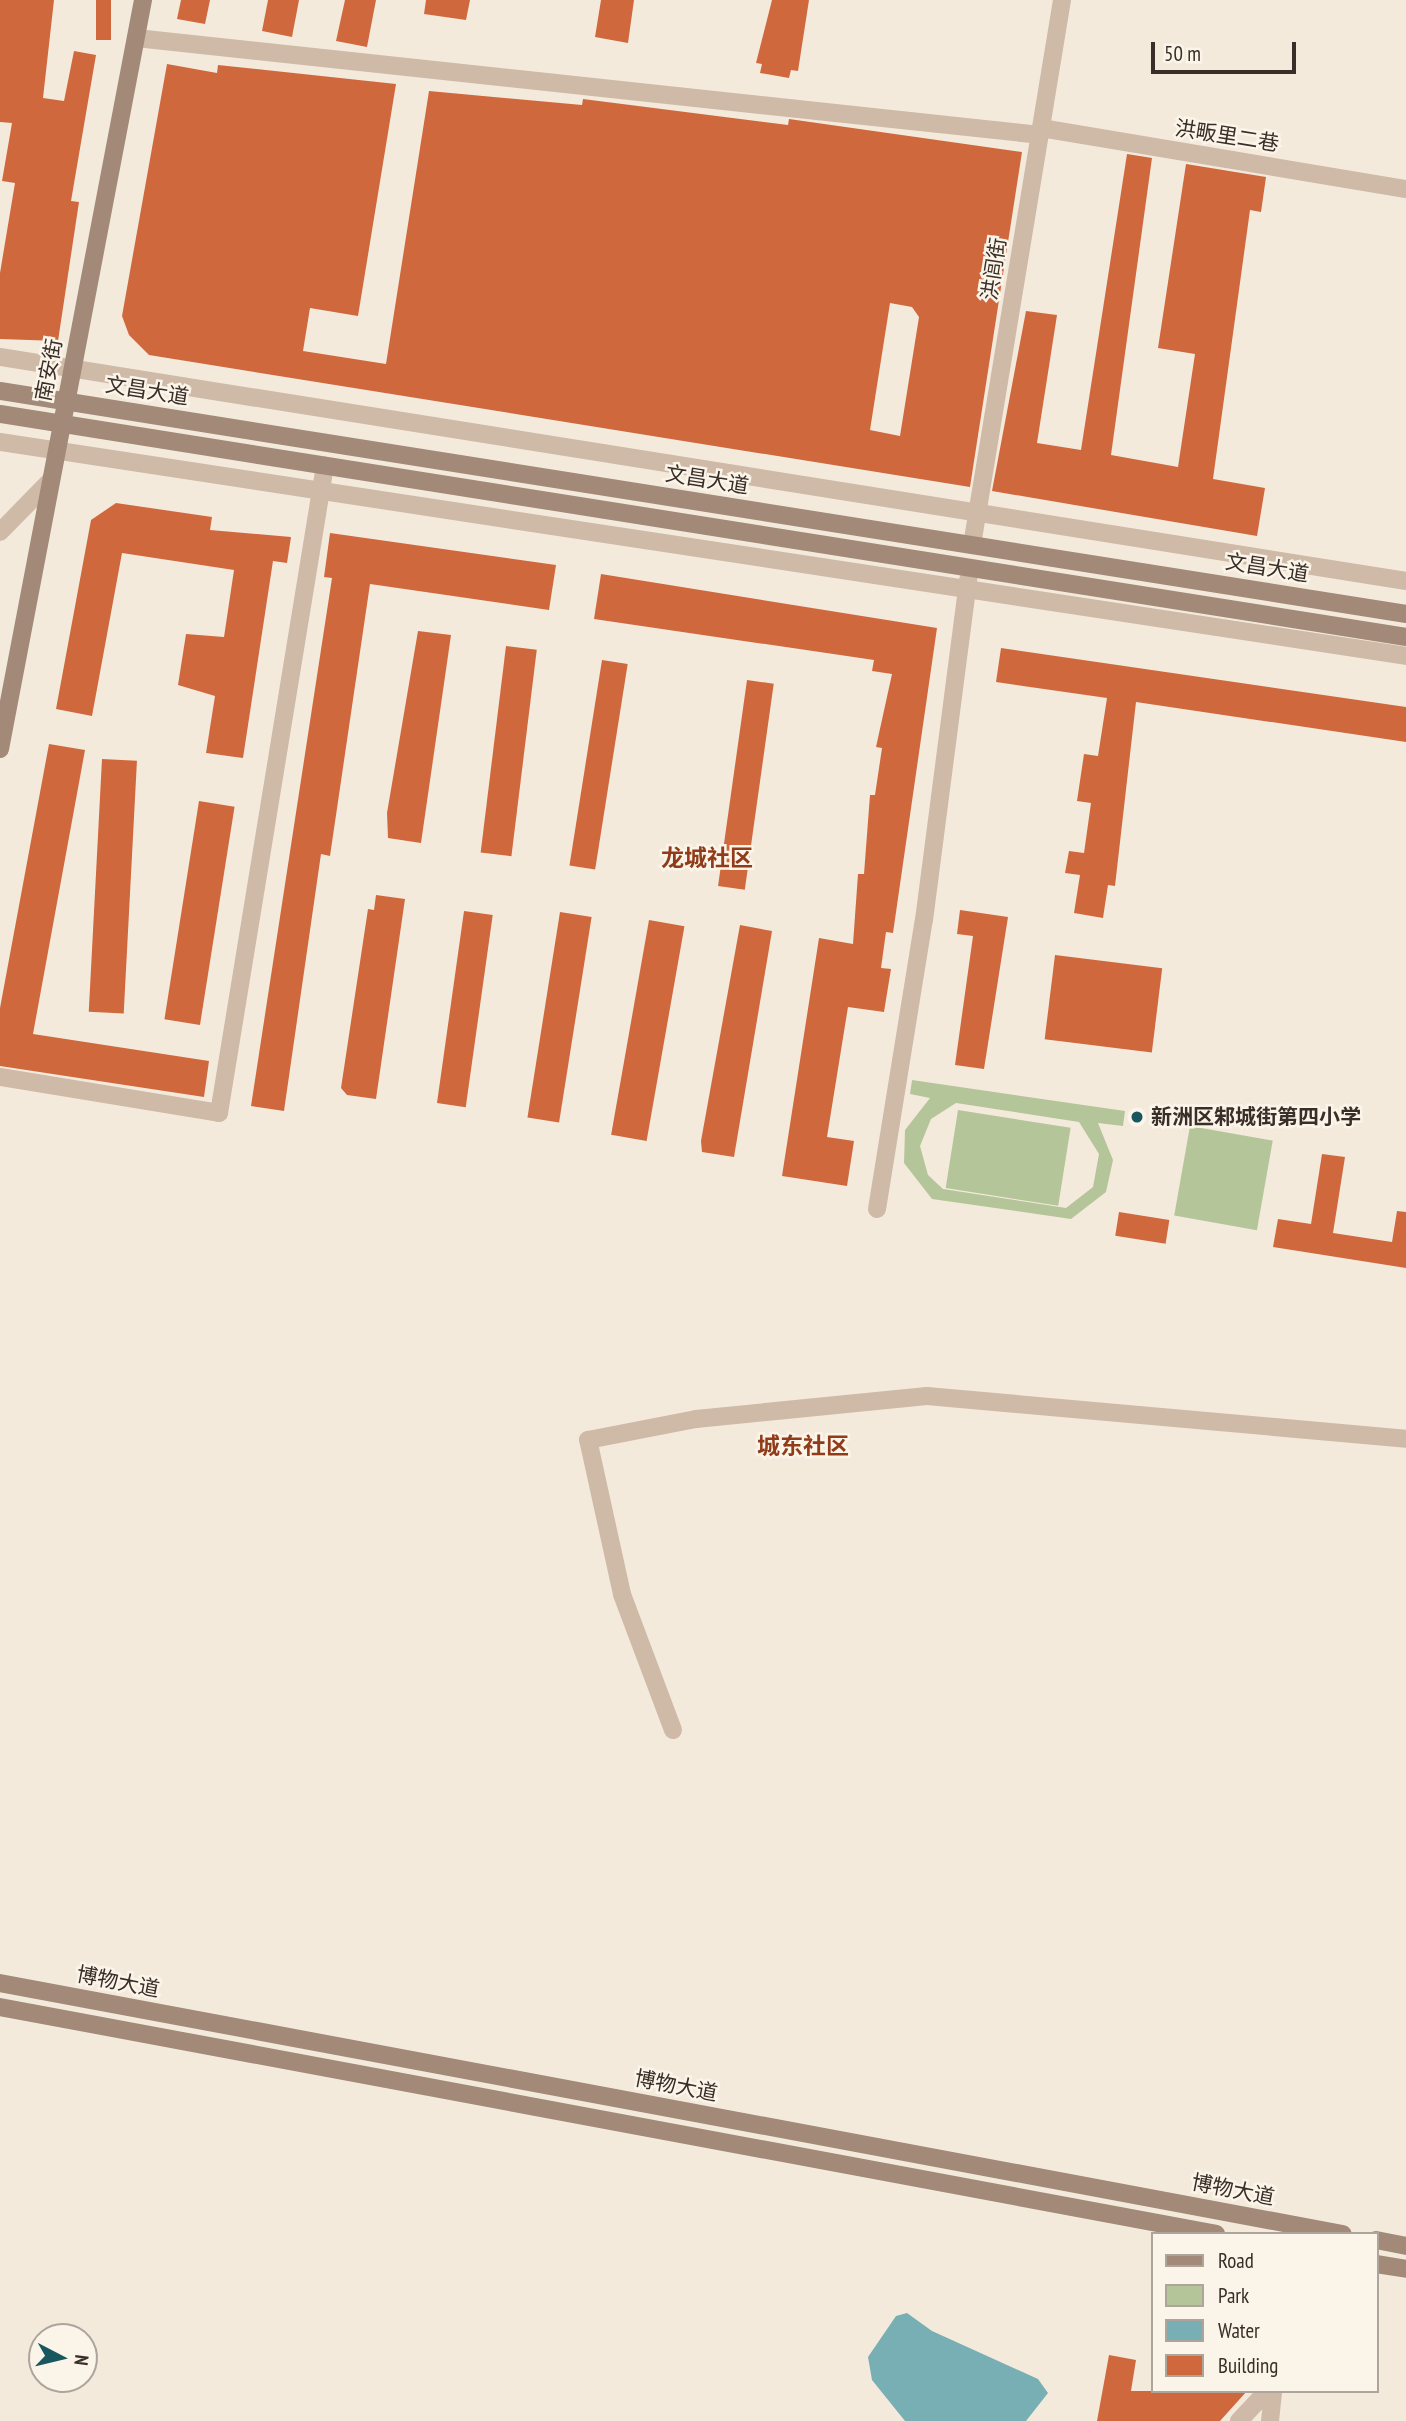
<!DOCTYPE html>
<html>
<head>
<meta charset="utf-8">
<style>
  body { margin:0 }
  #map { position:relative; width:1406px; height:2421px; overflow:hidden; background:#f4eadc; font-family:"PT Sans Narrow","Noto Sans SC",sans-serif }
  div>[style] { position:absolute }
  .green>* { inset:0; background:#b5c59a; transform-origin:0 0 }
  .water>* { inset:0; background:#78afb4 }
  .building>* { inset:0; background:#d0683e; transform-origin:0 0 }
  .street>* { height:18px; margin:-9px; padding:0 9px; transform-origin:9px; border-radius:9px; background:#cebaa7 }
  .secondary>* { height:18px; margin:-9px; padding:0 9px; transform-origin:9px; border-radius:9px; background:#a28978 }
  .dots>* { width:19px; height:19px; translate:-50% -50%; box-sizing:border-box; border:4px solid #fbf4e9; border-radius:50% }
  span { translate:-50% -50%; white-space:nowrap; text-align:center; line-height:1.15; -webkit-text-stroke:5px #fbf4e9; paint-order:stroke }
  .street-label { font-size:21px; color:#392e28 }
  .poi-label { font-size:21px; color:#392e28; font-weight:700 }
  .left { translate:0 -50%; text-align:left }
  .neighbourhood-label { font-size:23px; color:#903b1a; font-weight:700 }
  .legend { position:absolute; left:1151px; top:2232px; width:228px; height:161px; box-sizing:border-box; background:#fbf4e9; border:2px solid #ada59c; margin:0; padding:9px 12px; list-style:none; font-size:21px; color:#392e28 }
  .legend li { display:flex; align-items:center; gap:14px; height:35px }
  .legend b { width:35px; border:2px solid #ada59c }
  .north { position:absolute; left:28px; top:2323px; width:70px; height:70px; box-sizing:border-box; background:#fbf4e9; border:2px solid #ada59c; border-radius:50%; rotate:97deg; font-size:19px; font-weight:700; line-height:28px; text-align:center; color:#392e28 }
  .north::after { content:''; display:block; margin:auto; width:24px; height:32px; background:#19575f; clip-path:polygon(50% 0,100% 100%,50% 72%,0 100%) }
  .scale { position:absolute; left:1151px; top:42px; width:145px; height:32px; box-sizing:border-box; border:4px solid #392e28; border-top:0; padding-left:9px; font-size:21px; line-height:24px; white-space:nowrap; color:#392e28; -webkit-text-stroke:5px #fbf4e9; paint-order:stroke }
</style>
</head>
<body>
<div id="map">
  <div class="green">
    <div style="clip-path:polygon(evenodd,912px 1080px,1125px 1111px,1123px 1126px,1098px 1123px,1113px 1160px,1106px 1192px,1071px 1219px,932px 1199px,904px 1163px,905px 1130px,930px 1098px,910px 1094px,912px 1080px,956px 1103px,1079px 1122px,1099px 1154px,1093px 1187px,1066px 1208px,943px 1189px,928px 1175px,920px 1146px,931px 1119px,956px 1103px)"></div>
    <div style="left:958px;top:1110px;width:114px;height:79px;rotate:9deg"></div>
    <div style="left:1190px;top:1126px;width:84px;height:91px;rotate:10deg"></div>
  </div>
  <div class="water">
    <div style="clip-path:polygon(907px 2313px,932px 2331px,1038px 2379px,1048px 2393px,1026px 2421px,905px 2421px,872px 2380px,868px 2357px,896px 2316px)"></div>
  </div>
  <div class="building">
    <div style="clip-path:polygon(0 0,54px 0,43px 98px,64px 101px,74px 51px,96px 55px,71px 201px,79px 202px,58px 341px,0 339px,0 273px,15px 183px,2px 181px,12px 123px,0 122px)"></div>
    <div style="left:96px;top:0;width:15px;height:40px"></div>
    <div style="clip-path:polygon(181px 0,210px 0,205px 24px,177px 19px)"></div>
    <div style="clip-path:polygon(268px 0,299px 0,292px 37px,262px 31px)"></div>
    <div style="clip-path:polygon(345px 0,376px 0,367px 47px,336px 41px)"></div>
    <div style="clip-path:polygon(426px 0,470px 0,466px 20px,424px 14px)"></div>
    <div style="clip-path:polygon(601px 0,634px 0,628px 43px,595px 37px)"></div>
    <div style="clip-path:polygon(772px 0,809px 0,798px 71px,791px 70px,789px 78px,760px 73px,762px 64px,756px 63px)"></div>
    <div style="clip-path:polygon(evenodd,167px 64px,217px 73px,218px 65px,396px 84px,358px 316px,310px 308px,303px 351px,386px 364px,429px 91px,582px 105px,583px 99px,788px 125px,789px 119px,1022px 152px,970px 487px,149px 355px,129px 335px,122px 316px,167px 64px,890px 303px,912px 307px,919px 317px,900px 436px,870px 430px,890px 303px)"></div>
    <div style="clip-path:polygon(1127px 154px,1152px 158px,1111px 455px,1178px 467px,1195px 354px,1158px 348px,1186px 164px,1266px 177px,1261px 212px,1250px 210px,1213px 479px,1265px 488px,1257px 536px,992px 491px,1026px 311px,1057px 315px,1037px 443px,1081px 450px)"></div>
    <div style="clip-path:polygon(116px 503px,212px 517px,210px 530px,291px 537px,287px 563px,273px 561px,243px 758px,206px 753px,215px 696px,178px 685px,186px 634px,224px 637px,234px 570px,122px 553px,92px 716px,56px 709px,91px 520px)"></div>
    <div style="clip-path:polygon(330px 533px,556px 565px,549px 610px,370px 584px,330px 856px,321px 854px,284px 1111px,251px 1106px,332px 578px,324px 577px)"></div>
    <div style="clip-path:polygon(601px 574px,937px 628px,893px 933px,886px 932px,881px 968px,891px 969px,884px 1012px,848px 1007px,827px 1137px,854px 1141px,847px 1186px,782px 1176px,819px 938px,853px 944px,858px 874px,864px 874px,870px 795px,875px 795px,882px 748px,876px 747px,892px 674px,872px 671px,874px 660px,594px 619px)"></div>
    <div style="clip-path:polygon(418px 631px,451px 635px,421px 843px,388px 838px,387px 813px)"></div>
    <div style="left:506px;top:646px;width:31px;height:208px;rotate:7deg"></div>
    <div style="clip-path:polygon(1001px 648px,1406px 707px,1406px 742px,1136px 702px,1115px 886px,1108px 885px,1103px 918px,1074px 913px,1080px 875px,1065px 873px,1069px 851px,1084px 853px,1091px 803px,1077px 801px,1084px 754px,1098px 756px,1107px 698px,996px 682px)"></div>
    <div style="left:602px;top:660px;width:26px;height:208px;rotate:9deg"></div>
    <div style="left:747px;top:680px;width:27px;height:208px;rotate:8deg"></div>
    <div style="clip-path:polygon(49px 744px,85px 750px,33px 1034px,209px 1061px,204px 1097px,0 1066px,0 1008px)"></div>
    <div style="left:102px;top:759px;width:35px;height:253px;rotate:3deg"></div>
    <div style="left:199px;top:801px;width:36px;height:221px;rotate:9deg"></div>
    <div style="clip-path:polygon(376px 895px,405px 899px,376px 1099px,347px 1095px,341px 1088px,368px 909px,374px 910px)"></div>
    <div style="clip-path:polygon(960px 910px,1008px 917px,984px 1069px,955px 1065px,973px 936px,957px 934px)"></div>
    <div style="left:464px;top:911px;width:29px;height:194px;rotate:8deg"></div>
    <div style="left:560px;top:912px;width:32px;height:208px;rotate:9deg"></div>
    <div style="left:649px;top:920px;width:36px;height:218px;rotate:10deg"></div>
    <div style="clip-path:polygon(740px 925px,772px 931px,734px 1157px,702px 1152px,701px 1141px)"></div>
    <div style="left:1055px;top:955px;width:108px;height:85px;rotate:7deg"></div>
    <div style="clip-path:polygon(1322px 1154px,1345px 1157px,1333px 1233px,1392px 1242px,1397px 1211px,1406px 1212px,1406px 1268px,1273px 1247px,1278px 1219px,1311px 1224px)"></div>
    <div style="left:1119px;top:1212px;width:51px;height:24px;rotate:9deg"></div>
    <div style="clip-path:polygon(1109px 2355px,1136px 2360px,1131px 2391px,1247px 2391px,1220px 2421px,1097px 2421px)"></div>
  </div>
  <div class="street">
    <div style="left:136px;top:38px;width:909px;rotate:6.12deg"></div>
    <div style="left:1041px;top:128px;width:370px;rotate:9.5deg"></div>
    <div style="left:0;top:357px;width:1424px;rotate:9.05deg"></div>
    <div style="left:0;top:442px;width:1422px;rotate:8.65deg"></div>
    <div style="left:0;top:532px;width:73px;rotate:-45.6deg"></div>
    <div style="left:972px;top:545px;width:552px;rotate:-80.62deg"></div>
    <div style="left:0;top:1077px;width:222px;rotate:9.3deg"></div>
    <div style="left:219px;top:1113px;width:656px;rotate:-80.7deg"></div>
    <div style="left:877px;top:1209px;width:293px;rotate:-80.8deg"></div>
    <div style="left:924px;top:920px;width:344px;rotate:-82.6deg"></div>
    <div style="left:673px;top:1730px;width:145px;rotate:-110.6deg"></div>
    <div style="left:622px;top:1594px;width:158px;rotate:-102.4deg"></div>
    <div style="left:588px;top:1440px;width:110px;rotate:-11deg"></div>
    <div style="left:696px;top:1419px;width:232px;rotate:-5.7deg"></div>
    <div style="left:927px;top:1396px;width:481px;rotate:5.1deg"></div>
    <div style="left:1239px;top:2421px;width:41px;rotate:-47deg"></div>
    <div style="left:1270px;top:2421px;width:30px;rotate:-84deg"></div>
  </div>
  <div class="secondary">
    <div style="left:0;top:391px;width:1424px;rotate:9.01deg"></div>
    <div style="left:0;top:414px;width:1424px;rotate:9.01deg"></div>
    <div style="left:0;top:749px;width:763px;rotate:-79.19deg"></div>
    <div style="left:0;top:1983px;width:1366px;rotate:10.59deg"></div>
    <div style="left:0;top:2007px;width:1237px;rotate:10.57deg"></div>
    <div style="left:1376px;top:2240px;width:31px;rotate:11deg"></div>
    <div style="left:1376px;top:2264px;width:30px;rotate:9deg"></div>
  </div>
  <div class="dots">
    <div style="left:1137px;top:1117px;background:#19575f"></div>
  </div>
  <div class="street-label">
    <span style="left:1227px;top:136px;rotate:9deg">洪畈里二巷</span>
    <span style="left:994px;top:269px;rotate:-81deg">洪闾街</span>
    <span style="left:49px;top:370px;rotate:-79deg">南安街</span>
    <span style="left:147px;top:391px;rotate:9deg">文昌大道</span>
    <span style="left:707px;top:480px;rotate:9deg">文昌大道</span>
    <span style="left:1267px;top:568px;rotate:9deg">文昌大道</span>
    <span style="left:118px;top:1982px;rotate:11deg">博物大道</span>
    <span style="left:676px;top:2086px;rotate:11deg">博物大道</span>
    <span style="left:1233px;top:2190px;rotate:11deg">博物大道</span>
  </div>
  <div class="poi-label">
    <span class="left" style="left:1151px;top:1117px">新洲区邾城街第四小学</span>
  </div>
  <div class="neighbourhood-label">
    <span style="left:707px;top:858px">龙城社区</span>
    <span style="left:803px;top:1446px">城东社区</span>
  </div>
  <ul class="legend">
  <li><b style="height:9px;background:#a28978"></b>Road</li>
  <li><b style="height:19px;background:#b5c59a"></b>Park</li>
  <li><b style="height:19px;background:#78afb4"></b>Water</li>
  <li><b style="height:19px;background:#d0683e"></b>Building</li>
  </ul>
  <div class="north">N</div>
  <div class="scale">50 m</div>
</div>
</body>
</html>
